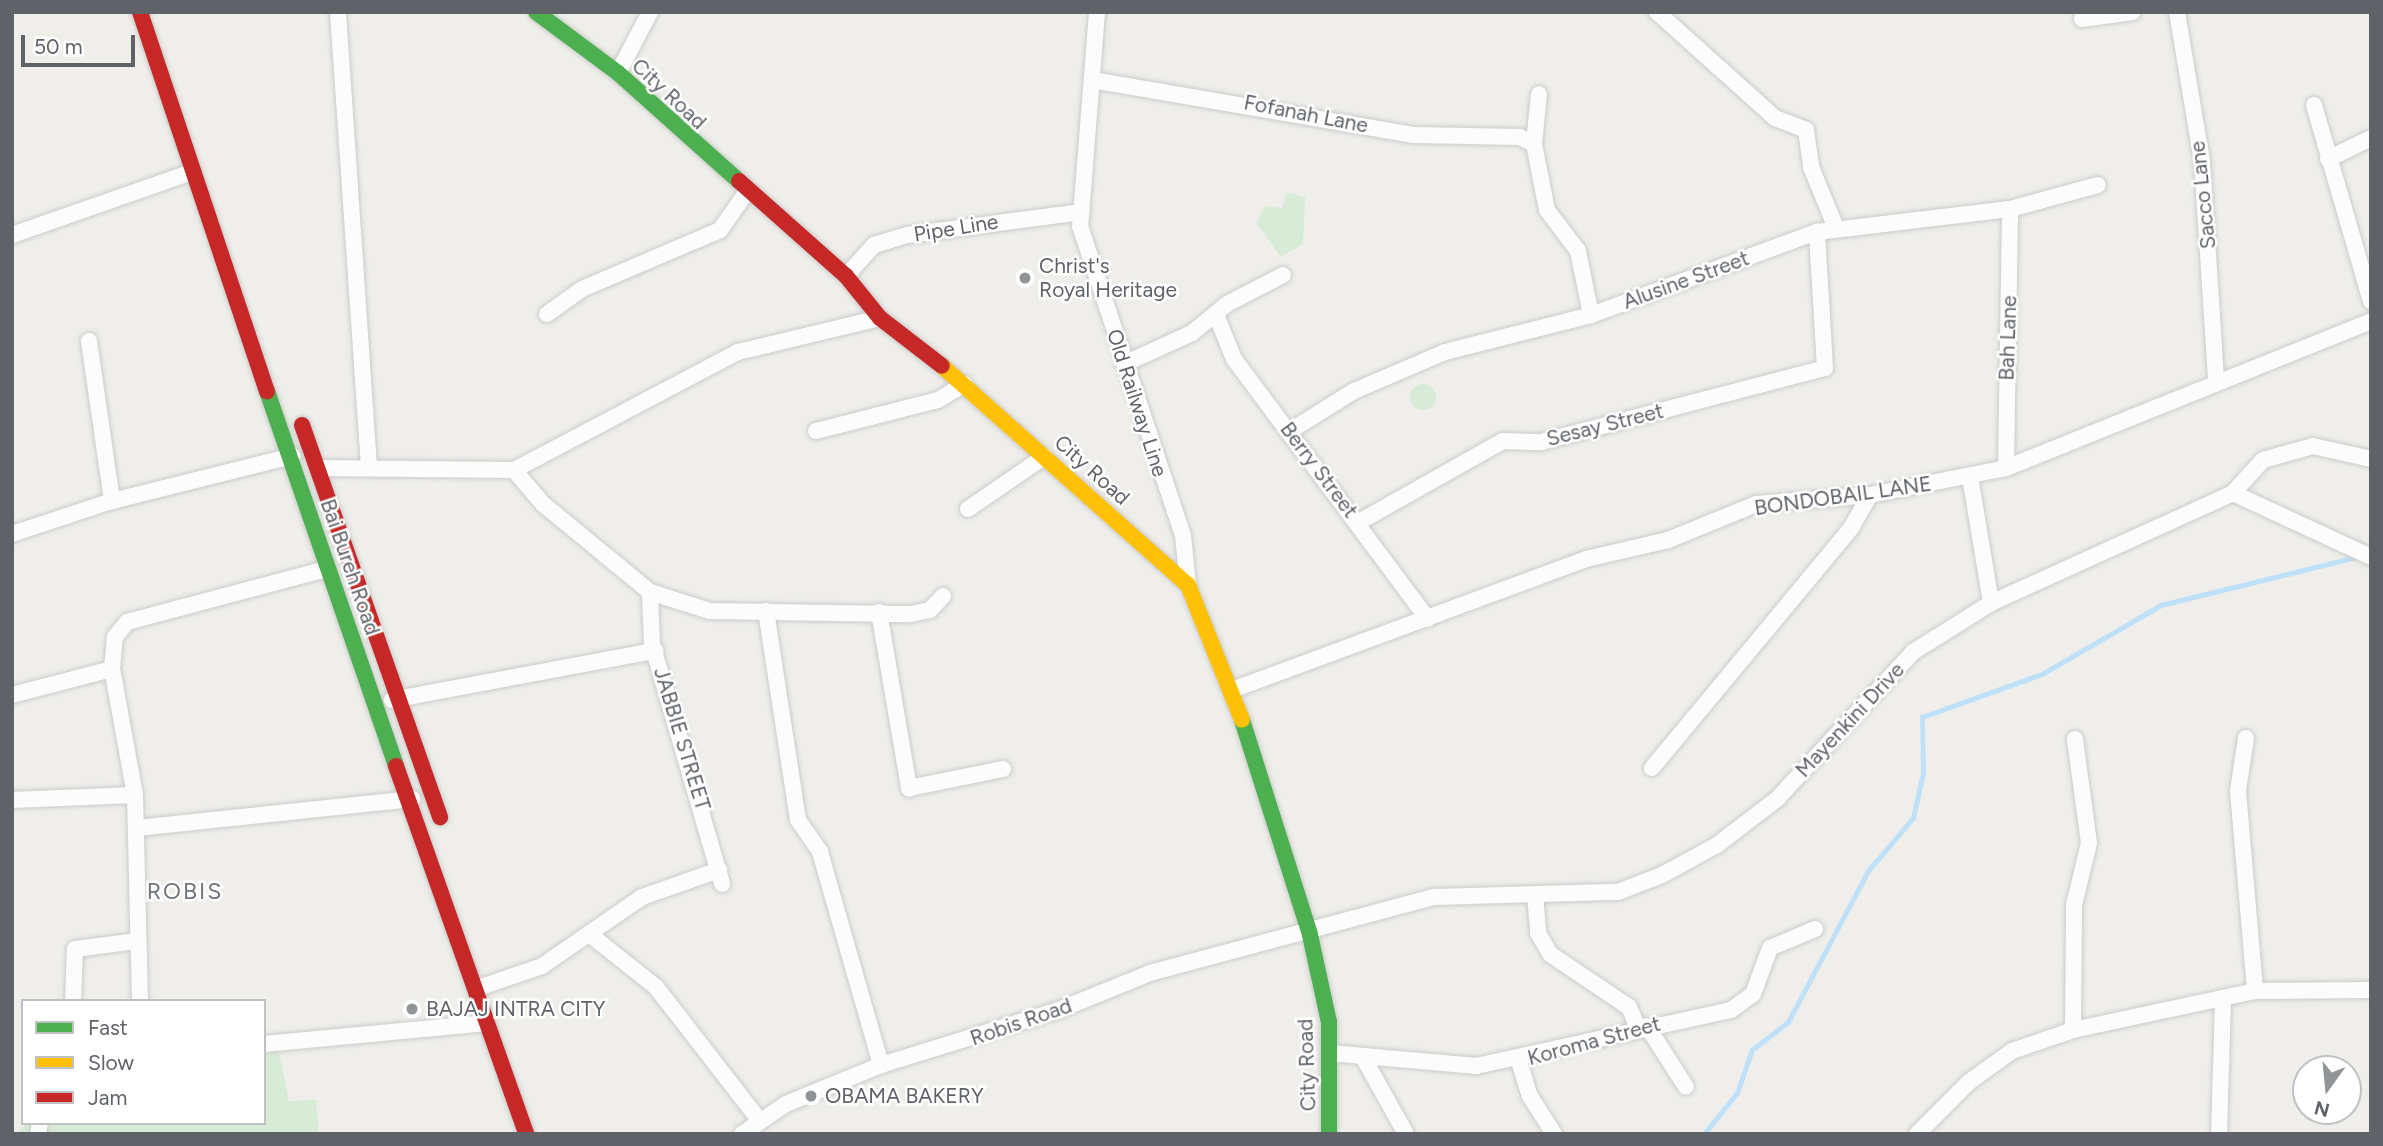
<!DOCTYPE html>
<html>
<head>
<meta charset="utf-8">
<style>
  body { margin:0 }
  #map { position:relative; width:2383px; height:1146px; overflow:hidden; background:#efeeea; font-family:Figtree,sans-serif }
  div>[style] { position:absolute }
  .green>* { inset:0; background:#d8ebd6 }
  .round { border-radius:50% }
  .stream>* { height:4.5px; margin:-2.25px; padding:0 2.25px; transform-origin:2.25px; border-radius:2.25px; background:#bfe0f9 }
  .roads { filter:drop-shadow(0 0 2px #cbcccc) drop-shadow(0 0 2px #cbcccc) }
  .street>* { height:16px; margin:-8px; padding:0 8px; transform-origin:8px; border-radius:8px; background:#fdfcfc }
  .fast>* { height:16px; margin:-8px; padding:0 8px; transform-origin:8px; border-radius:8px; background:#4caf50 }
  .slow>* { height:16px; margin:-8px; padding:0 8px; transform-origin:8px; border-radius:8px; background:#ffc107 }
  .jam>* { height:16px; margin:-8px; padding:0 8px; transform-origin:8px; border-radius:8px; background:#c62828 }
  .dots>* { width:19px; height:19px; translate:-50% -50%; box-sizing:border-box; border:4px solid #fff; border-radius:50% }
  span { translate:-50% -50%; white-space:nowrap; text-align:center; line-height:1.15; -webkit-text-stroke:5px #fff; paint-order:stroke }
  .street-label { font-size:21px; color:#5f6368 }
  .poi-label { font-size:21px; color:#5f6368 }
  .left { translate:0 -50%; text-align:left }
  .neighbourhood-label { font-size:23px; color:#70757a; letter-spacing:2px }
  .frame { position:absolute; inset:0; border:14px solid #5f6368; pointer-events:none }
  .legend { position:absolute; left:21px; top:999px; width:245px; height:126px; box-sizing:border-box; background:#fff; border:2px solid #bfc1c3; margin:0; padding:9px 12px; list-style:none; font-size:21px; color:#5f6368 }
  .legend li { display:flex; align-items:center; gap:14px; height:35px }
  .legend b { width:35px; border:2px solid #bfc1c3 }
  .north { position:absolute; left:2292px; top:1055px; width:70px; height:70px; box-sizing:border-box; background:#fff; border:2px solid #bfc1c3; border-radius:50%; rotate:195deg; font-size:19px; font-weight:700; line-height:28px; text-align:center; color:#5f6368 }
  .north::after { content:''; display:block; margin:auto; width:24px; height:32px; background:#919496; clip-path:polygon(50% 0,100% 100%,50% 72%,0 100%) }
  .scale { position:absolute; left:21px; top:35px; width:114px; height:32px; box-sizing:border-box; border:4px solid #5f6368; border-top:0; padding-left:9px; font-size:21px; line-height:24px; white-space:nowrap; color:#5f6368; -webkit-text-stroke:5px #fff; paint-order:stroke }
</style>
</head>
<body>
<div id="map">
  <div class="green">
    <div style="clip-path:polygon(1287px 193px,1305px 197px,1303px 244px,1281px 257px,1256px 223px,1265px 206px,1282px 208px)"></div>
    <div class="round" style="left:1410px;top:384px;width:26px;height:26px"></div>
    <div style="clip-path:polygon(278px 1048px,289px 1101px,316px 1100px,319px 1134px,15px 1134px,28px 1123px,264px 1123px,264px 1049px)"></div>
  </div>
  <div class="stream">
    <div style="left:1704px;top:1134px;width:53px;rotate:-51.2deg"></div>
    <div style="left:1737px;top:1093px;width:46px;rotate:-70.8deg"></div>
    <div style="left:1752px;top:1050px;width:46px;rotate:-37.9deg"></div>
    <div style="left:1788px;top:1022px;width:171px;rotate:-62.1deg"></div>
    <div style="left:1868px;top:871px;width:70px;rotate:-49.7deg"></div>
    <div style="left:1913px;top:818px;width:46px;rotate:-77.5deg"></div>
    <div style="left:1923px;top:773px;width:56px;rotate:-91deg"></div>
    <div style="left:1922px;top:717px;width:127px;rotate:-19.7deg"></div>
    <div style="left:2042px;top:674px;width:138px;rotate:-30.1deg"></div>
    <div style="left:2161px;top:605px;width:201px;rotate:-13.8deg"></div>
  </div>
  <div class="roads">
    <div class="street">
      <div style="left:338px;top:12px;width:456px;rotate:86.1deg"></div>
      <div style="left:1097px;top:12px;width:215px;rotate:94.5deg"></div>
      <div style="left:1080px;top:226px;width:326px;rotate:71.6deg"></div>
      <div style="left:1183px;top:535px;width:50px;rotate:84.3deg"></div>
      <div style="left:1657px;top:12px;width:159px;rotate:41.9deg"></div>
      <div style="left:1775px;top:118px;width:33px;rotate:21deg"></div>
      <div style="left:1806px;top:130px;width:37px;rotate:82deg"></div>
      <div style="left:1811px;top:167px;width:66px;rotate:67.7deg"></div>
      <div style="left:2177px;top:12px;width:152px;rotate:80.5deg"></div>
      <div style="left:2202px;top:162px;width:217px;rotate:86.3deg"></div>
      <div style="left:2082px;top:19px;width:51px;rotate:-7.8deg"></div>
      <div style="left:618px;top:73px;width:69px;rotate:-62.3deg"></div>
      <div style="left:1092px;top:80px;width:327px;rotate:9.7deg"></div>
      <div style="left:1414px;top:135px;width:106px;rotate:1.1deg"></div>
      <div style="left:1520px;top:137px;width:16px;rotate:27deg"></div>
      <div style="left:1534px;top:144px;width:67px;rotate:78.9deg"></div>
      <div style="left:1547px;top:210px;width:51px;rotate:52.9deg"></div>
      <div style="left:1578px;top:251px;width:65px;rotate:78.5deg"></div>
      <div style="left:2314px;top:105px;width:204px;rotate:73.8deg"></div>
      <div style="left:1534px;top:144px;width:50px;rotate:-84.3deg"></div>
      <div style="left:2328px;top:159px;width:48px;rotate:-26deg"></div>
      <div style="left:12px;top:235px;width:191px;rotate:-19.3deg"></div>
      <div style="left:846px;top:276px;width:42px;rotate:-47.9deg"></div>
      <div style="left:874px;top:245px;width:34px;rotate:-17deg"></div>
      <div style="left:907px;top:235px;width:176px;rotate:-7.5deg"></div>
      <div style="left:547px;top:314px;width:43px;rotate:-35.5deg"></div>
      <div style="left:582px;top:289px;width:150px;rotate:-23.1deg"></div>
      <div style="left:720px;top:230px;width:47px;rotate:-54.6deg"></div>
      <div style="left:1217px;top:317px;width:45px;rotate:68deg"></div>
      <div style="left:1234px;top:359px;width:324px;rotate:53.3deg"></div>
      <div style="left:89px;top:341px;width:162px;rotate:81.8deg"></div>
      <div style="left:1124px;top:364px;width:75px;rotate:-24.5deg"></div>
      <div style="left:1192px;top:333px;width:45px;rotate:-39.6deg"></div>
      <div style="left:1227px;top:304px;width:63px;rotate:-27.4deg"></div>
      <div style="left:816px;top:431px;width:126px;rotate:-14.3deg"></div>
      <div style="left:938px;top:400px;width:31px;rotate:-31deg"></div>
      <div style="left:1290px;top:431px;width:75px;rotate:-32deg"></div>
      <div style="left:1354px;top:391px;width:99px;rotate:-23.2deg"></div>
      <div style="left:1445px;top:352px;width:151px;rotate:-14.2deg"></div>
      <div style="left:1591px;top:315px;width:241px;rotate:-20.2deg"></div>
      <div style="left:1817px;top:232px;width:194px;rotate:-6.8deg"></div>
      <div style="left:2010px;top:209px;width:91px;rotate:-15.3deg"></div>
      <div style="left:318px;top:468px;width:196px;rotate:0.6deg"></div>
      <div style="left:514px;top:470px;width:45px;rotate:49.5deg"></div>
      <div style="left:543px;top:504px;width:139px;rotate:39.4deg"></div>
      <div style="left:650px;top:592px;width:63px;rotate:17.6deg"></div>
      <div style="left:710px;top:611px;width:201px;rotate:0.9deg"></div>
      <div style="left:911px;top:614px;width:19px;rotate:-12deg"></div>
      <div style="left:930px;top:610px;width:19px;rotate:-47deg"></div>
      <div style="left:2006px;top:468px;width:259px;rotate:-89.1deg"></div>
      <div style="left:514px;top:470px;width:253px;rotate:-27.8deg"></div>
      <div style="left:738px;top:352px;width:146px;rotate:-13.5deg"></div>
      <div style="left:1970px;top:477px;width:128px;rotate:80.5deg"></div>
      <div style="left:2233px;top:493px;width:152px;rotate:24.9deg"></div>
      <div style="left:968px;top:509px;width:93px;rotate:-34.5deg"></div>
      <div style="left:1359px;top:522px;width:165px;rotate:-29.4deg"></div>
      <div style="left:1503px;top:441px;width:38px;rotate:2deg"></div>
      <div style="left:1541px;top:442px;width:293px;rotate:-14.6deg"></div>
      <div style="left:1825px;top:368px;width:136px;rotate:-93.4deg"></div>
      <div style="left:12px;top:534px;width:105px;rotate:-18.3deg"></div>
      <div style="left:112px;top:501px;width:186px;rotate:-14deg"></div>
      <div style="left:650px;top:592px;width:52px;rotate:87.8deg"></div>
      <div style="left:652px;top:644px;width:250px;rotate:73.7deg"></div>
      <div style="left:766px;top:611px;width:211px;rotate:81.3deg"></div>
      <div style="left:798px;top:820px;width:39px;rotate:55deg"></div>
      <div style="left:820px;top:852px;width:222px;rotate:74deg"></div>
      <div style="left:879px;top:612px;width:179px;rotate:80.3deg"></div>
      <div style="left:909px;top:788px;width:96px;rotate:-11.4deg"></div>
      <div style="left:1232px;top:690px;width:377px;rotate:-20.3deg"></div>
      <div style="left:1586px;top:559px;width:84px;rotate:-13deg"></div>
      <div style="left:1668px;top:540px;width:95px;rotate:-22.2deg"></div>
      <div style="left:1756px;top:504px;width:114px;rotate:-4.5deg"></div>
      <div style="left:1870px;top:495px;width:139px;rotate:-11.2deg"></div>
      <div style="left:2006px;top:468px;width:393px;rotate:-21.9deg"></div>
      <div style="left:12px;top:695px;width:103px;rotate:-14.6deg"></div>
      <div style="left:392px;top:700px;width:268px;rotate:-10.6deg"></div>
      <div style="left:2246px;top:738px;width:54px;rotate:98.6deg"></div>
      <div style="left:2238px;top:791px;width:201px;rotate:85.1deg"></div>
      <div style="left:1652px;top:768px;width:312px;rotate:-50.3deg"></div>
      <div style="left:1851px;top:528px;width:38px;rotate:-60deg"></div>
      <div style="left:12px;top:800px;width:123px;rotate:-2.3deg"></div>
      <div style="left:137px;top:828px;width:277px;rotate:-6deg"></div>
      <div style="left:1535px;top:895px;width:38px;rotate:85deg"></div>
      <div style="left:1538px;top:933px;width:24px;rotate:60deg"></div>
      <div style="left:1550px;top:954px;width:95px;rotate:33.9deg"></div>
      <div style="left:1629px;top:1007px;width:21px;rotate:67deg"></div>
      <div style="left:593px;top:937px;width:80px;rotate:38.4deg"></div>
      <div style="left:656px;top:987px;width:170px;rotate:52.2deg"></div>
      <div style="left:475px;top:989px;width:71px;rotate:-18.9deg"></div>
      <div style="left:542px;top:966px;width:121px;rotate:-34.6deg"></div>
      <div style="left:642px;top:897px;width:82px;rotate:-19.3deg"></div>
      <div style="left:73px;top:1001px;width:52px;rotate:-87.8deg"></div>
      <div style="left:75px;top:949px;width:63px;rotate:-7.4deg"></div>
      <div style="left:140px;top:1001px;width:206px;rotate:-91.4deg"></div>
      <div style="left:135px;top:795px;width:128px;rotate:-100.3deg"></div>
      <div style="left:112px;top:669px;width:32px;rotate:-85deg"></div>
      <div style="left:115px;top:637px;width:19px;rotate:-51deg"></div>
      <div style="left:127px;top:622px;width:206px;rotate:-14.9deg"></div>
      <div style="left:1647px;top:1026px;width:72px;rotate:57.4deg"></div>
      <div style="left:2073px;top:1030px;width:125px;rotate:-89.5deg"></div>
      <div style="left:2074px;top:905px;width:64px;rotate:-76.4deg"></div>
      <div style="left:2089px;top:843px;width:105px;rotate:-97.7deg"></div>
      <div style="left:264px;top:1044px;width:224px;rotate:-5.4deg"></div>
      <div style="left:1330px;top:1053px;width:147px;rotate:5.1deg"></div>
      <div style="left:1476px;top:1066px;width:261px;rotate:-12.4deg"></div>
      <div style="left:1731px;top:1010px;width:27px;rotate:-36deg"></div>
      <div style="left:1753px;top:994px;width:49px;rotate:-69.7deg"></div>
      <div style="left:1770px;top:948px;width:49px;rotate:-22.9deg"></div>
      <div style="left:1363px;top:1057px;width:88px;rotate:60.8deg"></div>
      <div style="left:1519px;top:1061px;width:37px;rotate:73deg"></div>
      <div style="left:1530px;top:1096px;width:45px;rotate:57.7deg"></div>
      <div style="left:38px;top:1134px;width:11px;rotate:-80deg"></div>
      <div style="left:742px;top:1134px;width:53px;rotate:-34.3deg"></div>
      <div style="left:786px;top:1104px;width:103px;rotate:-22.3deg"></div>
      <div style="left:881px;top:1065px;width:186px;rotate:-17.2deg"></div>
      <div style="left:1059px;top:1010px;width:98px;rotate:-22.1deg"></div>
      <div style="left:1150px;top:973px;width:294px;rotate:-15deg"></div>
      <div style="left:1434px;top:897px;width:184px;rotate:-1.6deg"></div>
      <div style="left:1618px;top:892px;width:47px;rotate:-21.1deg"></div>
      <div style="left:1662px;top:875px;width:63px;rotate:-28.6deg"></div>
      <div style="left:1717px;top:845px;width:76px;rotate:-37.5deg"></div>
      <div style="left:1777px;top:799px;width:200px;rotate:-47.2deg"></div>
      <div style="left:1913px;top:652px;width:92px;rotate:-32.1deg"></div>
      <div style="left:1991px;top:603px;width:266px;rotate:-24.4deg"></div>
      <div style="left:2233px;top:493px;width:45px;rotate:-47.7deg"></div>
      <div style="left:2263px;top:460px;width:52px;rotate:-15.6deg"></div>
      <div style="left:2313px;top:446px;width:59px;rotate:12.6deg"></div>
      <div style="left:1917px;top:1134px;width:74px;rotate:-45deg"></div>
      <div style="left:1969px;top:1082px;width:53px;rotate:-35.8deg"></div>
      <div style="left:2012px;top:1051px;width:65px;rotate:-19deg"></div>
      <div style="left:2073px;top:1030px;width:186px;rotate:-12.1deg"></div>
      <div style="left:2255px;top:991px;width:116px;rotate:-0.5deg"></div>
      <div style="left:2219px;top:1134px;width:136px;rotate:-88.3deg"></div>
    </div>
    <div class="fast">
      <div style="left:536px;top:12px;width:102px;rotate:36.6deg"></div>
      <div style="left:618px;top:73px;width:162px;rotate:41.8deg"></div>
      <div style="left:267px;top:391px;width:397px;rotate:71deg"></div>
      <div style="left:1242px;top:720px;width:225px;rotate:72.4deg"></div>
      <div style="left:1310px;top:935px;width:89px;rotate:77.7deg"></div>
      <div style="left:1329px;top:1022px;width:112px;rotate:90deg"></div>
    </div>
    <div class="slow">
      <div style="left:942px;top:366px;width:329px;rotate:41.7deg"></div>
      <div style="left:1188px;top:585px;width:145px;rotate:68.2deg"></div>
    </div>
    <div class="jam">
      <div style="left:140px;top:12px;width:400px;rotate:71.5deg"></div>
      <div style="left:739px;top:181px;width:143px;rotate:41.6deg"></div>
      <div style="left:846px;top:276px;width:54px;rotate:51deg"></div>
      <div style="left:880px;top:318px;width:78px;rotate:37.7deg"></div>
      <div style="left:302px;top:425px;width:416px;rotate:70.6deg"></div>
      <div style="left:396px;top:766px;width:390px;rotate:70.5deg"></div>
    </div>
  </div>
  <div class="dots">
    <div style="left:1025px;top:278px;background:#919496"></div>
    <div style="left:412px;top:1009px;background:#919496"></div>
    <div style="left:811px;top:1096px;background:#919496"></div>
  </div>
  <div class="street-label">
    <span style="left:669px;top:94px;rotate:43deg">City Road</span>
    <span style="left:1306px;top:114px;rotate:11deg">Fofanah Lane</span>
    <span style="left:2203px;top:195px;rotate:-96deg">Sacco Lane</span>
    <span style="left:956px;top:228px;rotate:-9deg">Pipe Line</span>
    <span style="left:1686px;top:280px;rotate:-20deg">Alusine Street</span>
    <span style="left:2008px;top:338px;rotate:-88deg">Bah Lane</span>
    <span style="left:1137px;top:403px;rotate:72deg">Old Railway Line</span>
    <span style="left:1605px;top:425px;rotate:-14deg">Sesay Street</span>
    <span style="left:1092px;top:470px;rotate:42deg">City Road</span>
    <span style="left:1319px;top:470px;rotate:53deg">Berry Street</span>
    <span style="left:1843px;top:496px;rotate:-8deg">BONDOBAIL LANE</span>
    <span style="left:350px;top:567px;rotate:71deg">Bai Bureh Road</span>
    <span style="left:1850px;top:720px;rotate:-47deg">Mayenkini Drive</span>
    <span style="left:682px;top:739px;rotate:73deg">JABBIE STREET</span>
    <span style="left:1021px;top:1022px;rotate:-19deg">Robis Road</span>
    <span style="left:1594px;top:1041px;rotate:-15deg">Koroma Street</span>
    <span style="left:1307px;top:1065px;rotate:-92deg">City Road</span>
  </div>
  <div class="poi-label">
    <span class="left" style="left:1039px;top:278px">Christ's<br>Royal Heritage</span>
    <span class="left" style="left:426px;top:1009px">BAJAJ INTRA CITY</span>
    <span class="left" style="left:825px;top:1096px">OBAMA BAKERY</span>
  </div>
  <div class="neighbourhood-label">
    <span style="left:185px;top:891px">ROBIS</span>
  </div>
  <div class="frame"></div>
  <ul class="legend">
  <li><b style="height:9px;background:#4caf50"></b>Fast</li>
  <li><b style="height:9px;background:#ffc107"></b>Slow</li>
  <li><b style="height:9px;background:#c62828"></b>Jam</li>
  </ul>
  <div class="north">N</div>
  <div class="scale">50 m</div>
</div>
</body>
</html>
